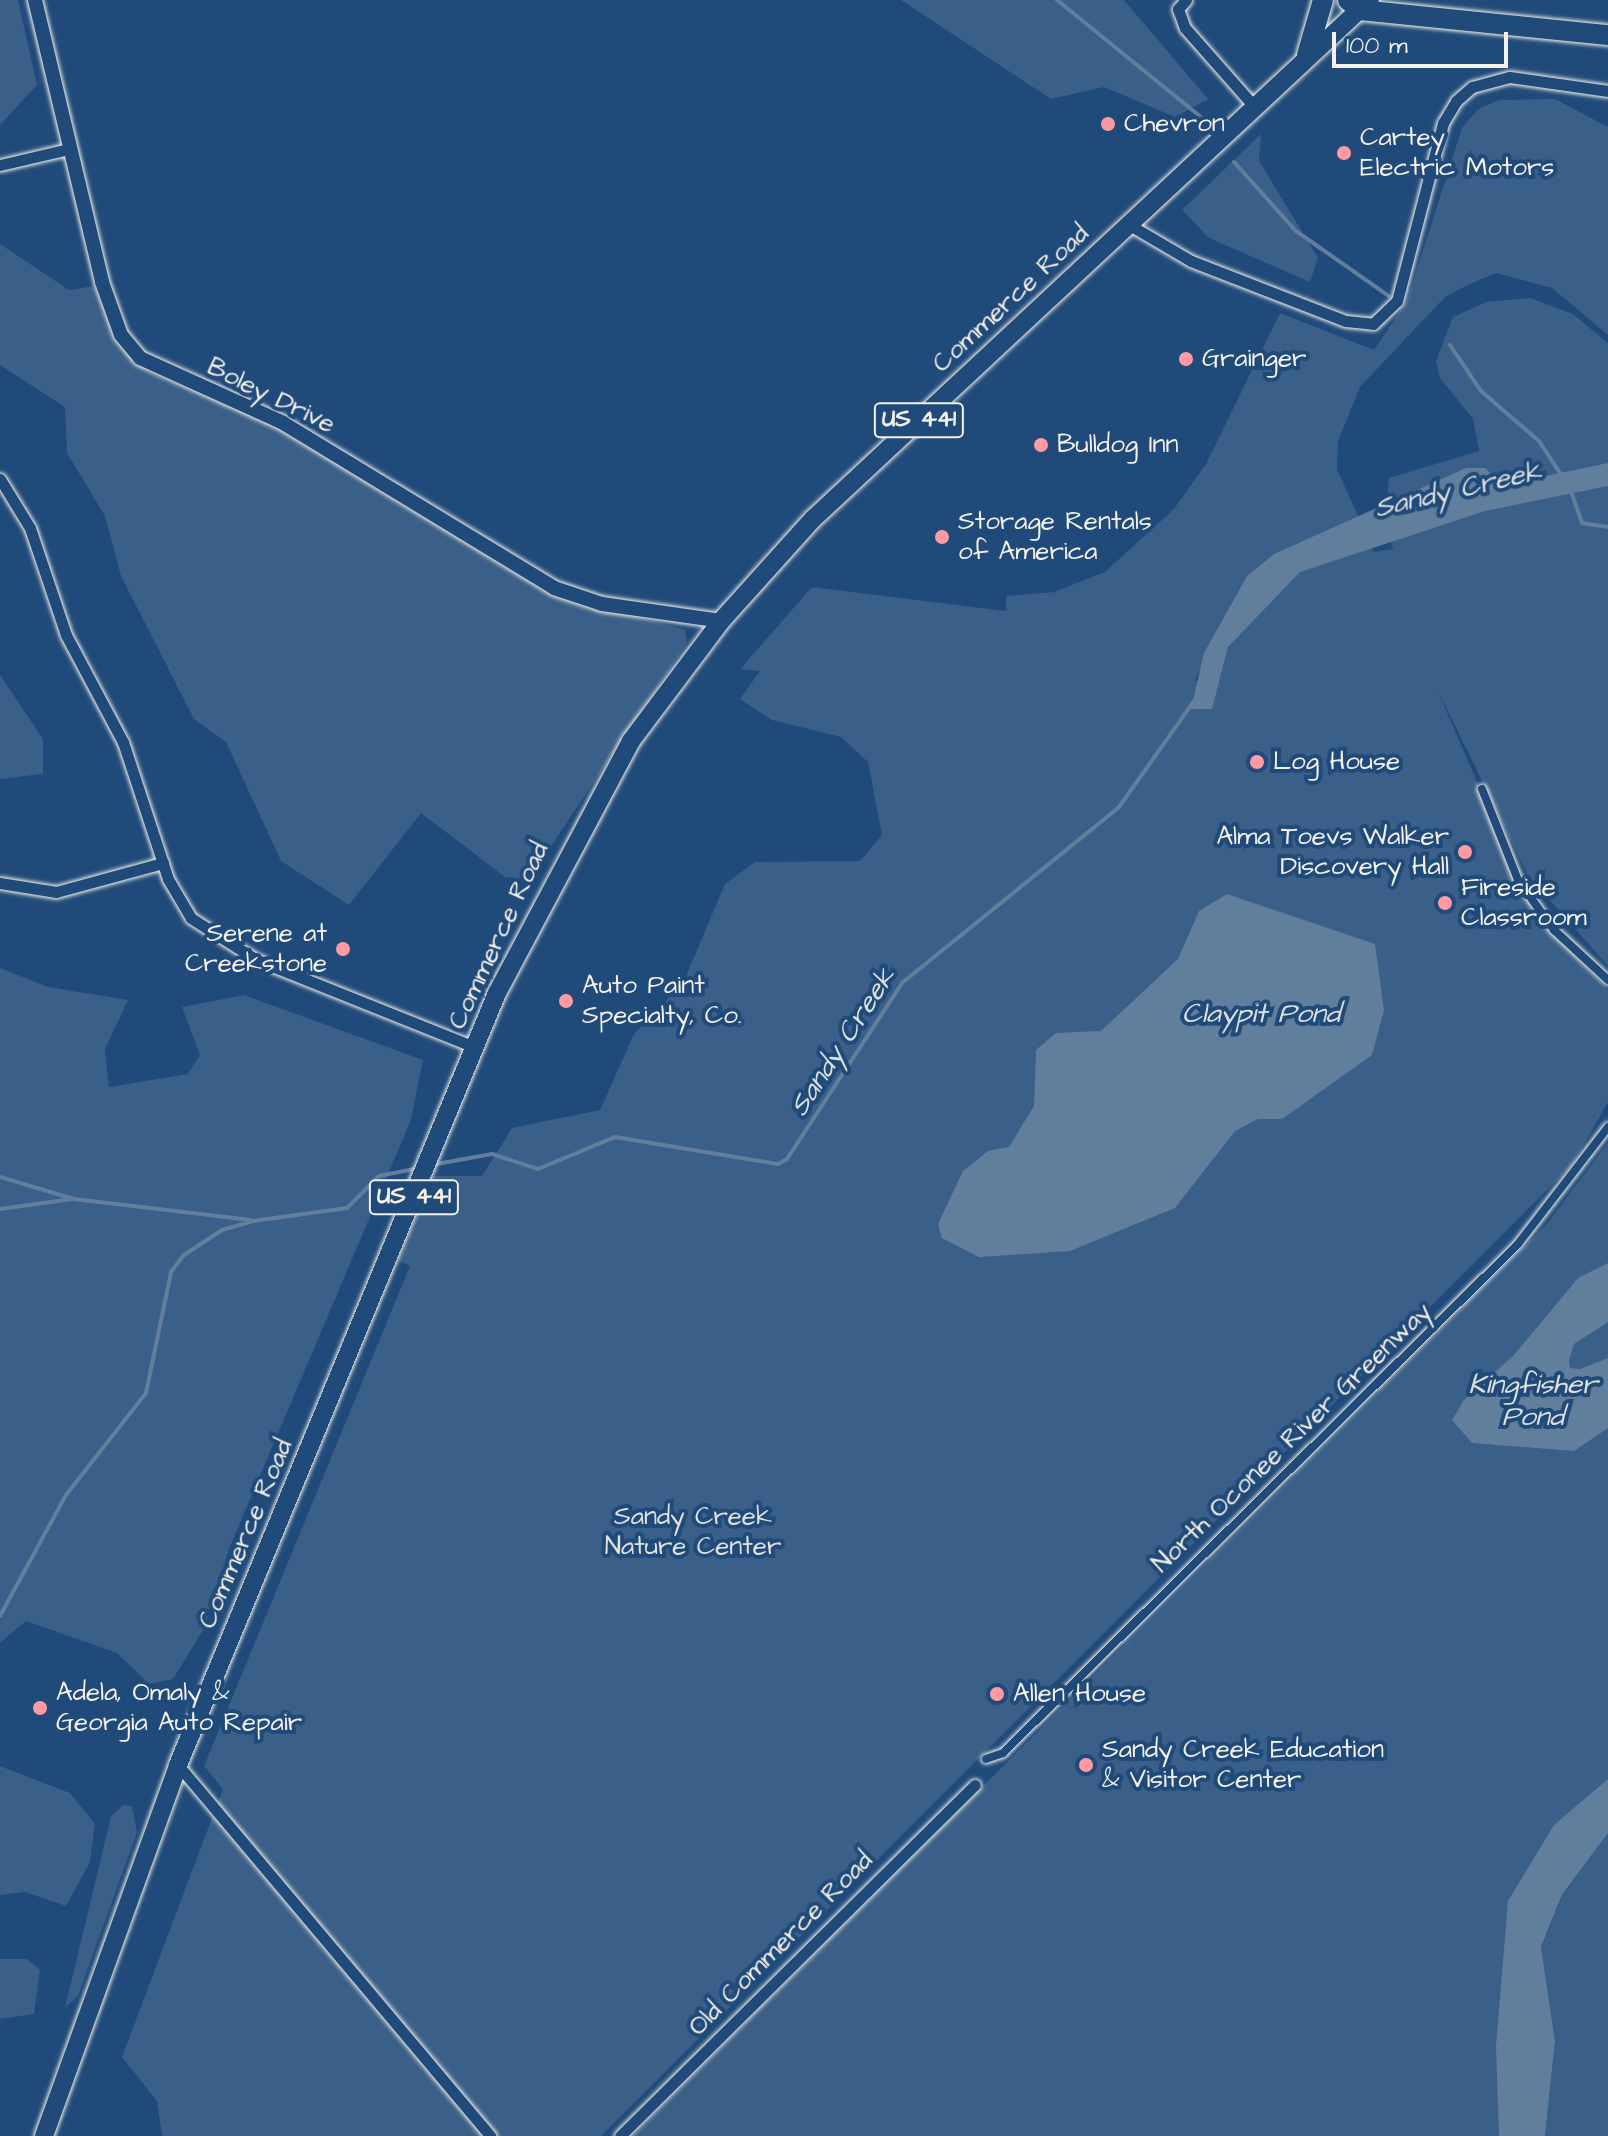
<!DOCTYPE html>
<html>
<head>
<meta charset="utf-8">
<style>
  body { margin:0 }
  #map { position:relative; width:1608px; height:2136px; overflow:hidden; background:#1f4a7a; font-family:"Architects Daughter",sans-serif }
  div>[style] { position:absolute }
  .green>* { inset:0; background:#3a5f88 }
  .water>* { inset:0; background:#627e9d }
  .stream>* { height:4px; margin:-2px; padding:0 2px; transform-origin:2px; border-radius:2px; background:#627e9d }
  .roads { filter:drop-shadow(0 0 2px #f4f1e8) drop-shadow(0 0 2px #f4f1e8) }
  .pedestrian>* { height:8px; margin:-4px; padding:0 4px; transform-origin:4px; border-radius:4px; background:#1f4a7a }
  .minor>* { height:11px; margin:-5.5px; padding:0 5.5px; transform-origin:5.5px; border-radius:5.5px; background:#1f4a7a }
  .tertiary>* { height:14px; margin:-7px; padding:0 7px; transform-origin:7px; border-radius:7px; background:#1f4a7a }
  .trunk>* { height:18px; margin:-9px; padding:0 9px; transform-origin:9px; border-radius:9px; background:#1f4a7a }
  .motorway>* { height:20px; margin:-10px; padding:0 10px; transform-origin:10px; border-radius:10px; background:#1f4a7a }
  .dots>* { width:22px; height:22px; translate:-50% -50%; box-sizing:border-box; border:4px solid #1f4a7a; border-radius:50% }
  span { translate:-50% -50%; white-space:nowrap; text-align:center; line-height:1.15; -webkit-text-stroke:8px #1f4a7a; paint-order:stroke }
  .shield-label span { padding:2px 6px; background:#1f4a7a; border:2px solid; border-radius:6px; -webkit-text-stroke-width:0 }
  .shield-label { font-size:24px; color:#f4f1e8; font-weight:700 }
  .poi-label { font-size:26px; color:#f4f1e8 }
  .left { translate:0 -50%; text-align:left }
  .right { translate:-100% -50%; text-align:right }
  .street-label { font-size:26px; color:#f4f1e8 }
  .park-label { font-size:26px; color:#e1e2de }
  .water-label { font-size:28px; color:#dee0dd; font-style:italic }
  .scale { position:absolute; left:1332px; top:32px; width:176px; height:36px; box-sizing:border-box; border:4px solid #f4f1e8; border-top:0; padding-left:10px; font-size:24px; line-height:28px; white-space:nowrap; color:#f4f1e8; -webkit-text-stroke:6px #1f4a7a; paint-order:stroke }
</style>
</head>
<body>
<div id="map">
  <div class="green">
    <div style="clip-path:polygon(0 0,18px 0,37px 85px,0 125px)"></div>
    <div style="clip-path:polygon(901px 0,1124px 0,1208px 99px,1175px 117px,1104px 87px,1051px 99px)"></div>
    <div style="clip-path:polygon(evenodd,1555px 99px,1608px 127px,1608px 335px,1552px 288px,1496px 273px,1470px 284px,1445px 297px,1360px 387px,1338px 441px,1337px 469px,1374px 552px,1393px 549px,1385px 523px,1389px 478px,1479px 451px,1473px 419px,1440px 378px,1436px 361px,1453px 317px,1486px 302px,1530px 298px,1573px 314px,1608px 343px,1608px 966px,1529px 877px,1437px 689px,1534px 914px,1608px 990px,1608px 1102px,1572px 1165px,601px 2136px,162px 2136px,157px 2101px,122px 2057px,223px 1789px,204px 1766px,410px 1266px,398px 1260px,434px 1176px,482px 1176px,512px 1128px,600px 1110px,634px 1034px,683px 983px,725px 884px,755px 862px,860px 861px,882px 835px,868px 762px,841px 737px,772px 720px,740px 699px,760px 671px,740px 669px,812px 587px,1006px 611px,1006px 596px,1054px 592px,1105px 572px,1174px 509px,1206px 464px,1280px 313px,1374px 350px,1407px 301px,1462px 128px,1478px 109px,1499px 100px,1555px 99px,1223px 618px,1250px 620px,1228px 647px,1220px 678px,1195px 681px,1223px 618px)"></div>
    <div style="clip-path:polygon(1261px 134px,1259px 161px,1318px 258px,1310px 282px,1209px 238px,1182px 210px)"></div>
    <div style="clip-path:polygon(0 244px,69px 290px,95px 286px,116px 339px,153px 374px,273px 425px,552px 594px,685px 630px,687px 643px,529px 879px,505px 877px,421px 813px,349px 905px,281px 861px,226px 742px,194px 719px,121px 576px,105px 516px,67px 453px,65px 407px,0 365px)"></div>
    <div style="clip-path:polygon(0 675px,43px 739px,43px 774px,0 779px)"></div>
    <div style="clip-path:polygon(0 968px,48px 987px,128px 1000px,105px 1049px,109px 1087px,188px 1074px,200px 1055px,182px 1007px,244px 995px,423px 1060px,411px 1120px,229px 1549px,205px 1627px,173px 1679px,149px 1684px,117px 1653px,26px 1621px,0 1643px)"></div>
    <div style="clip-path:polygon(1608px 1143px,1608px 1785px,1513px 1897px,1504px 1992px,1509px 2136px,632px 2136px,1546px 1225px)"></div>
    <div style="clip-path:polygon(0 1766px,70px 1793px,95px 1824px,90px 1862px,66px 1906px,25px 1892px,0 1895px)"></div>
    <div style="clip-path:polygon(123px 1805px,132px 1806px,137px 1832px,78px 1996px,65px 2007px,111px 1817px)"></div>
    <div style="clip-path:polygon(1608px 1833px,1608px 2136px,1545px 2136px,1555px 2041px,1541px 1948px,1562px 1896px)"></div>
    <div style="clip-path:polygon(0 1959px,27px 1959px,40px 1970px,34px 2014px,0 2019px)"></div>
  </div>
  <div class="water">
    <div style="clip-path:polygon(1608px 463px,1608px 486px,1485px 511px,1300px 572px,1228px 647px,1212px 709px,1191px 709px,1204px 653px,1247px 576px,1274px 554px,1466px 468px,1485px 468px,1503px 485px)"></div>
    <div style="clip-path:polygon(1227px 894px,1375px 944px,1384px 1010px,1372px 1055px,1282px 1119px,1258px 1119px,1235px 1131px,1175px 1208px,1070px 1251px,979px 1257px,942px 1238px,938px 1224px,963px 1171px,988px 1151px,1009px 1147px,1034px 1106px,1036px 1050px,1056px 1033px,1101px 1031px,1178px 959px,1199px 911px)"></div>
    <div style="clip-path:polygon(1608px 1263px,1608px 1322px,1574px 1344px,1569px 1360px,1570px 1368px,1580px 1369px,1608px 1358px,1608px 1428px,1574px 1451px,1472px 1443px,1452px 1420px,1464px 1400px,1514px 1355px,1578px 1278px)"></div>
    <div style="clip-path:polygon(1608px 1779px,1608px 1833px,1562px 1895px,1541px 1947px,1555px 2041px,1545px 2136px,1499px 2136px,1496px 2046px,1508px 1901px,1554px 1825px)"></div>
  </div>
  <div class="stream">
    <div style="left:1057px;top:0;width:187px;rotate:39.1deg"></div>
    <div style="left:1234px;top:162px;width:93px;rotate:48.1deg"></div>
    <div style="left:1296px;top:231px;width:113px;rotate:35deg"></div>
    <div style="left:1450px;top:345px;width:55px;rotate:56deg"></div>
    <div style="left:1481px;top:391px;width:77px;rotate:40.8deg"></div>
    <div style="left:1539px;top:441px;width:42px;rotate:56.7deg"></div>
    <div style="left:1572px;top:494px;width:31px;rotate:71deg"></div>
    <div style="left:1582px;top:523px;width:26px;rotate:9deg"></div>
    <div style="left:431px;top:1165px;width:62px;rotate:-10.2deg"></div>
    <div style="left:492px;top:1154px;width:48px;rotate:18.1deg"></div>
    <div style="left:538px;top:1169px;width:83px;rotate:-22.6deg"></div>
    <div style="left:615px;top:1137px;width:165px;rotate:9.4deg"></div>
    <div style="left:778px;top:1164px;width:10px;rotate:-29deg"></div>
    <div style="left:787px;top:1159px;width:210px;rotate:-56.8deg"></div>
    <div style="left:902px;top:983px;width:279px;rotate:-39deg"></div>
    <div style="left:1119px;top:807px;width:130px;rotate:-54.7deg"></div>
    <div style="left:0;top:1177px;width:77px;rotate:16.6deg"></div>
    <div style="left:74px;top:1199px;width:178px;rotate:6.8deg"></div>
    <div style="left:0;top:1209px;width:73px;rotate:-7.9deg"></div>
    <div style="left:0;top:1616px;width:138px;rotate:-61.4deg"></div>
    <div style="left:66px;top:1495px;width:130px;rotate:-51.9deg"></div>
    <div style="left:146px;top:1393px;width:124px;rotate:-78.3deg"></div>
    <div style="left:171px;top:1272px;width:21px;rotate:-53deg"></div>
    <div style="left:184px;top:1255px;width:45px;rotate:-33.3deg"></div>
    <div style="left:222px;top:1230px;width:32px;rotate:-16deg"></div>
    <div style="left:253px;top:1221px;width:95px;rotate:-7.9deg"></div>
    <div style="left:347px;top:1208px;width:45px;rotate:-45deg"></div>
    <div style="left:379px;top:1176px;width:41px;rotate:-11.3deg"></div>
  </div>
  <div class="roads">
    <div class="pedestrian">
      <div style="left:1482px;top:789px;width:98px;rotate:68.4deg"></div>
      <div style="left:1518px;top:880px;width:62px;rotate:54.2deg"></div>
      <div style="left:1554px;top:930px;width:74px;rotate:42.8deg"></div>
      <div style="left:986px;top:1759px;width:18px;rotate:-19deg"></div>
      <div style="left:1003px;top:1753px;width:724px;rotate:-44.66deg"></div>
      <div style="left:1518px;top:1244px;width:148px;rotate:-52.4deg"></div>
    </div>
    <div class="minor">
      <div style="left:1186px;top:0;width:12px;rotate:132deg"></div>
      <div style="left:1178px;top:9px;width:20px;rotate:70deg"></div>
      <div style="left:1185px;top:28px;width:103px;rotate:48.6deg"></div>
      <div style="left:0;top:165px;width:71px;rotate:-13.1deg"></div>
      <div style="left:1128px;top:224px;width:73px;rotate:30.4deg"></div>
      <div style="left:1191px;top:261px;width:166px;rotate:21.2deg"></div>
      <div style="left:1346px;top:321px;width:27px;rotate:6deg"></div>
      <div style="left:1373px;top:324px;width:33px;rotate:-44deg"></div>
      <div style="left:1397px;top:301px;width:184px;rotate:-75.5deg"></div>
      <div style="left:1443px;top:123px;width:26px;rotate:-59deg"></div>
      <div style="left:1456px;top:101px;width:21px;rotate:-41deg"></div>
      <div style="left:1472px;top:87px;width:39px;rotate:-15deg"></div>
      <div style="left:1510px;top:77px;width:99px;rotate:8.1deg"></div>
      <div style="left:0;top:479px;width:57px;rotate:58.5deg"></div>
      <div style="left:30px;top:528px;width:113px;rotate:71.4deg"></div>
      <div style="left:66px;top:635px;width:121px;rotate:62deg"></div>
      <div style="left:123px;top:742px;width:144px;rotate:71.8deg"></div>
      <div style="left:168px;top:879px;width:45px;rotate:59.5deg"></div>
      <div style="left:191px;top:918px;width:78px;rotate:32.5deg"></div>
      <div style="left:257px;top:960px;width:235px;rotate:21.8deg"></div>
      <div style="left:0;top:883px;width:57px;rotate:9.1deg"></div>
      <div style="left:56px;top:892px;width:111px;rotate:-15.2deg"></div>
      <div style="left:178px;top:1765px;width:485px;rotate:49.9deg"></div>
      <div style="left:620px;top:2136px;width:499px;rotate:-44.7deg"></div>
    </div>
    <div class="tertiary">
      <div style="left:35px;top:0;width:290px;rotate:76.6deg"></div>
      <div style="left:102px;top:282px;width:56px;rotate:70.3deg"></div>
      <div style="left:121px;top:335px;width:30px;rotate:50deg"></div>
      <div style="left:140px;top:358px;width:157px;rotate:24.4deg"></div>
      <div style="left:283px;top:423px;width:317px;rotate:31.3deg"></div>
      <div style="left:554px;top:588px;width:51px;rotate:18.4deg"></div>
      <div style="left:602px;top:604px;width:120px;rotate:8.1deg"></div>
    </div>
    <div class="trunk">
      <div style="left:44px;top:2136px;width:394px;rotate:-70.1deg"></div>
      <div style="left:178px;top:1765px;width:835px;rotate:-67.55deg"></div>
      <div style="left:497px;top:993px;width:285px;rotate:-62deg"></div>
      <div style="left:631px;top:741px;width:150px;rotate:-53.1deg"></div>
      <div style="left:721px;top:621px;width:137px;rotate:-48deg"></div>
      <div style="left:813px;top:519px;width:761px;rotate:-42.98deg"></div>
    </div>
    <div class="motorway">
      <div style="left:1348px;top:0;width:16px;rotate:40deg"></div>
      <div style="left:1360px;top:10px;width:249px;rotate:5.8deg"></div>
      <div style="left:1307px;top:55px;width:57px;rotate:-73.8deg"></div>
    </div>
  </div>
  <div class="dots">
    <div style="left:1108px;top:124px;background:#ff9aa2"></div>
    <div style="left:1344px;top:153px;background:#ff9aa2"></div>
    <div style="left:1186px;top:359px;background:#ff9aa2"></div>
    <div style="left:1041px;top:445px;background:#ff9aa2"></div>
    <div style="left:942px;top:537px;background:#ff9aa2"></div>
    <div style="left:1257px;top:762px;background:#ff9aa2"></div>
    <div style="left:1465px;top:852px;background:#ff9aa2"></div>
    <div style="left:1445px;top:903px;background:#ff9aa2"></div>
    <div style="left:343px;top:949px;background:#ff9aa2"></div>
    <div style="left:566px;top:1001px;background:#ff9aa2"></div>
    <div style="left:997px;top:1694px;background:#ff9aa2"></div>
    <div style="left:40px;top:1708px;background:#ff9aa2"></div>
    <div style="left:1086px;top:1765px;background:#ff9aa2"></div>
  </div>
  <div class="shield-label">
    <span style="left:919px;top:420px">US 441</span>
    <span style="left:414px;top:1197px">US 441</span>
  </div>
  <div class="poi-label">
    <span class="left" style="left:1124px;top:124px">Chevron</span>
    <span class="left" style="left:1360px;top:153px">Cartey<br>Electric Motors</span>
    <span class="left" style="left:1202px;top:359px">Grainger</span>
    <span class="left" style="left:1057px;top:445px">Bulldog Inn</span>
    <span class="left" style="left:958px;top:537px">Storage Rentals<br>of America</span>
    <span class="left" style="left:1273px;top:762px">Log House</span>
    <span class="right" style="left:1449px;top:852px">Alma Toevs Walker<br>Discovery Hall</span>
    <span class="left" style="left:1461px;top:903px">Fireside<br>Classroom</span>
    <span class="right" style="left:327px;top:949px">Serene at<br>Creekstone</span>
    <span class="left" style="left:582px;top:1001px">Auto Paint<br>Specialty, Co.</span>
    <span class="left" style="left:56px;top:1708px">Adela, Omaly &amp;<br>Georgia Auto Repair</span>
    <span class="left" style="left:1013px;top:1694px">Allen House</span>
    <span class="left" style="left:1102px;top:1765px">Sandy Creek Education<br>&amp; Visitor Center</span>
  </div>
  <div class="street-label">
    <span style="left:1011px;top:299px;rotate:-43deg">Commerce Road</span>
    <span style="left:271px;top:396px;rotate:26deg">Boley Drive</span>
    <span style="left:499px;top:936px;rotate:-65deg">Commerce Road</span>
    <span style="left:1292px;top:1438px;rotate:-44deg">North Oconee River Greenway</span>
    <span style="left:246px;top:1534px;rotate:-67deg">Commerce Road</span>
    <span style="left:781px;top:1944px;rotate:-45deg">Old Commerce Road</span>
  </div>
  <div class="park-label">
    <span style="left:693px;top:1532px">Sandy Creek<br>Nature Center</span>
  </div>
  <div class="water-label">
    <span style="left:1458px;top:490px;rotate:-13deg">Sandy Creek</span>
    <span style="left:1261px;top:1014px">Claypit Pond</span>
    <span style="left:843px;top:1042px;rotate:-57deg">Sandy Creek</span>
    <span style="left:1533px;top:1401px">Kingfisher<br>Pond</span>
  </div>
  <div class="scale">100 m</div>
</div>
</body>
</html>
